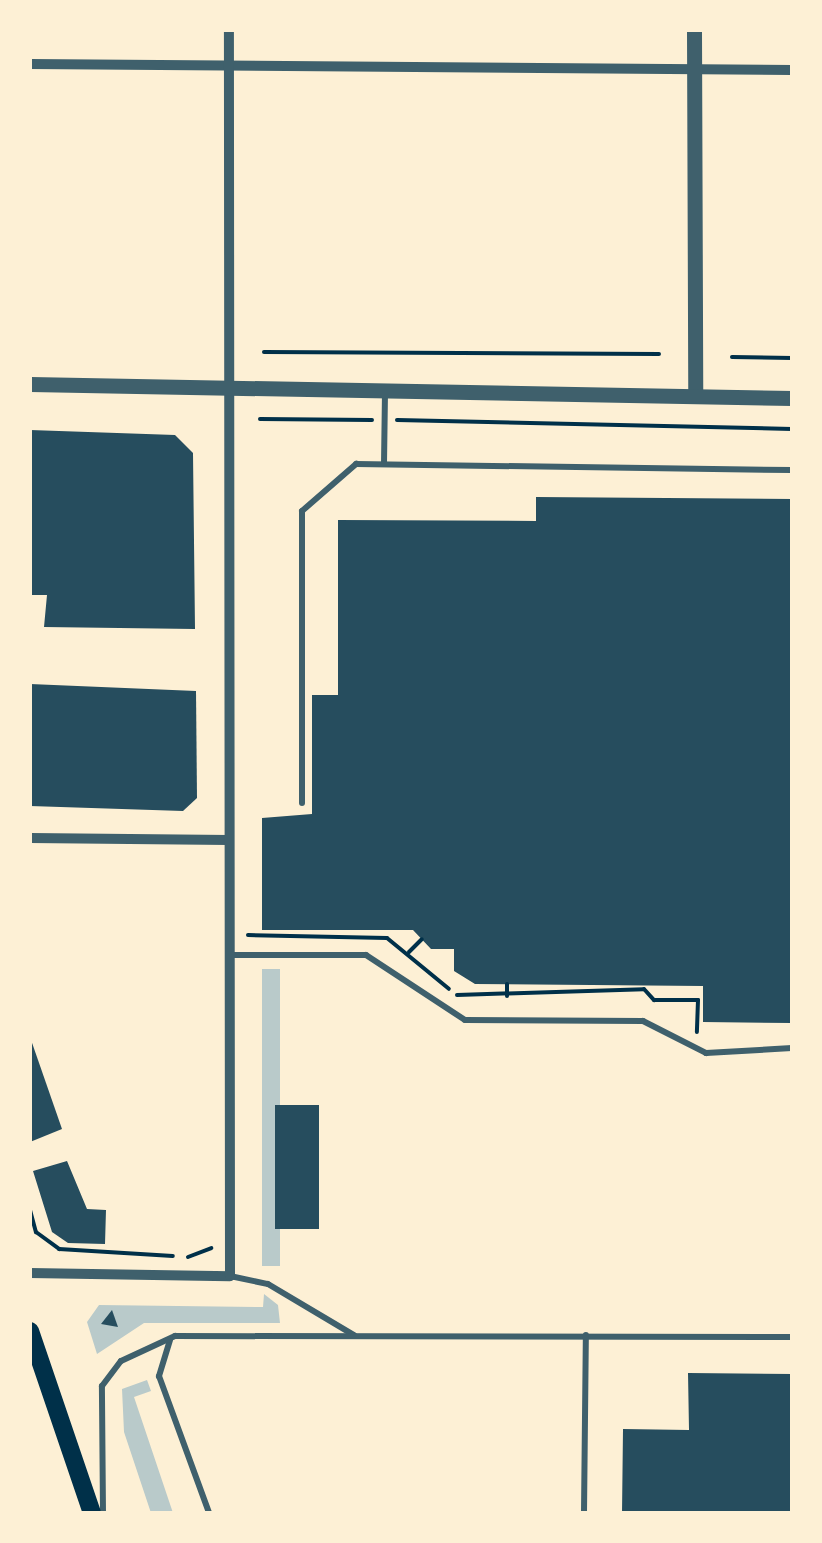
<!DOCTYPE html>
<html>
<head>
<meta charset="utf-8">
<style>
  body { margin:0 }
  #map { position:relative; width:822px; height:1543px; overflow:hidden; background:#fdf0d5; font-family:"Titillium Web",sans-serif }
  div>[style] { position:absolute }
  .green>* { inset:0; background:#b9caca; transform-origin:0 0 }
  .building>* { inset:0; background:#264d5e; transform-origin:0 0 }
  .path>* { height:4px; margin:-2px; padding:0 2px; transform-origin:2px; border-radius:2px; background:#003049 }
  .service>* { height:6px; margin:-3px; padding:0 3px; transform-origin:3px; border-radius:3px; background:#3f606c }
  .minor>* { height:10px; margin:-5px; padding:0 5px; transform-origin:5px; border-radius:5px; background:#3f606c }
  .tertiary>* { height:15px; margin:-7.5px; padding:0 7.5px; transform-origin:7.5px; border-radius:7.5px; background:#3f606c }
  .secondary>* { height:18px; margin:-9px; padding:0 9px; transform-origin:9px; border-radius:9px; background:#003049 }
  span { translate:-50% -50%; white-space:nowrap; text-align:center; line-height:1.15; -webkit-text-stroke:8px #fdf0d5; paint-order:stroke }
  .frame { position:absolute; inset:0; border:32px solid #fdf0d5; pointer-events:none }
</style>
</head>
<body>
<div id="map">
  <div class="green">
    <div style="left:280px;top:969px;width:297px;height:18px;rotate:90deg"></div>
    <div style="clip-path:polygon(264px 1294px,278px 1305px,280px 1323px,144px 1323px,97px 1354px,87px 1322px,99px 1305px,263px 1307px)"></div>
    <div style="clip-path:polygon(147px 1380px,151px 1391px,134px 1397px,173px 1513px,151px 1513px,124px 1432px,122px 1389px)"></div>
  </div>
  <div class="building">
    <div style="clip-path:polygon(30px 430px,175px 435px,193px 453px,195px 629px,44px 627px,47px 595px,30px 595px)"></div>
    <div style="clip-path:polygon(536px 497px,792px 499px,792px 1023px,703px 1022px,703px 986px,475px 984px,454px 971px,454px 949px,431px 949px,413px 930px,262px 930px,262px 818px,312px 814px,312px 695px,338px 695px,338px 520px,536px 521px)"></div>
    <div style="clip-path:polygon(30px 684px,196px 691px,197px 798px,183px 811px,30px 806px)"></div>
    <div style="clip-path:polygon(30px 1037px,62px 1129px,30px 1142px)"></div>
    <div style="left:275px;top:1105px;width:44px;height:124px"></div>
    <div style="clip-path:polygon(67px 1161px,87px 1209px,106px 1210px,105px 1244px,68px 1243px,52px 1232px,33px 1171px)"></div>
    <div style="clip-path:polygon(112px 1310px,118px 1327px,101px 1324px)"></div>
    <div style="clip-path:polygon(688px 1373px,792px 1374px,792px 1513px,622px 1513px,623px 1429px,689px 1430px)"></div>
  </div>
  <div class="path">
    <div style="left:264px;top:352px;width:395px;rotate:0.3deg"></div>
    <div style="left:732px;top:357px;width:60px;rotate:1deg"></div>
    <div style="left:260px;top:419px;width:112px;rotate:0.5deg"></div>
    <div style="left:397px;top:420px;width:395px;rotate:1.3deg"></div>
    <div style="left:248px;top:935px;width:139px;rotate:1.2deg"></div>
    <div style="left:387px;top:938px;width:80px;rotate:39.4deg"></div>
    <div style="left:409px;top:952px;width:18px;rotate:-45deg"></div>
    <div style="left:507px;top:984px;width:12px;rotate:90deg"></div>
    <div style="left:457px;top:995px;width:187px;rotate:-1.8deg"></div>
    <div style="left:644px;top:989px;width:15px;rotate:48deg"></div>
    <div style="left:654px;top:1000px;width:44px"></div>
    <div style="left:698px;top:1000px;width:32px;rotate:92deg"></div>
    <div style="left:30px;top:1210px;width:23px;rotate:75deg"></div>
    <div style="left:36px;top:1232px;width:29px;rotate:36deg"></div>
    <div style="left:59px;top:1249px;width:114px;rotate:3.5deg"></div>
    <div style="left:188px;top:1257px;width:25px;rotate:-21deg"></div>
  </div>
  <div class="service">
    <div style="left:384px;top:464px;width:74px;rotate:-89.2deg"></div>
    <div style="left:302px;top:803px;width:292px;rotate:-90deg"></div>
    <div style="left:302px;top:511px;width:72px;rotate:-41deg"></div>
    <div style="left:356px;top:464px;width:436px;rotate:0.8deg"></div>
    <div style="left:230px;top:955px;width:136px"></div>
    <div style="left:366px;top:955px;width:118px;rotate:33.3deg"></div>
    <div style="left:465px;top:1020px;width:178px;rotate:0.3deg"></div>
    <div style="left:643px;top:1021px;width:71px;rotate:26.9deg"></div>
    <div style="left:706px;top:1053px;width:86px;rotate:-3.3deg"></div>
    <div style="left:230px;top:1276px;width:39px;rotate:12deg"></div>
    <div style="left:268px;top:1284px;width:100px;rotate:30.7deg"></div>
    <div style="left:170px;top:1340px;width:38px;rotate:107deg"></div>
    <div style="left:159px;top:1376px;width:146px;rotate:69.9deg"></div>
    <div style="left:103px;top:1513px;width:127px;rotate:-90.5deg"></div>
    <div style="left:102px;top:1386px;width:31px;rotate:-53deg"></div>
    <div style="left:121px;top:1361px;width:60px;rotate:-24.8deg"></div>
    <div style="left:175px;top:1336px;width:617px;rotate:0.09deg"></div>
    <div style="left:584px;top:1513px;width:178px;rotate:-89.4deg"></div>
  </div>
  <div class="minor">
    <div style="left:30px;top:64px;width:762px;rotate:0.45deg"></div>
    <div style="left:30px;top:838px;width:199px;rotate:0.6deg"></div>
    <div style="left:30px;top:1273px;width:200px;rotate:0.9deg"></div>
    <div style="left:230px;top:1276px;width:1246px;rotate:-90.05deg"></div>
  </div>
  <div class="tertiary">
    <div style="left:694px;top:30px;width:364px;rotate:89.8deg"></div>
    <div style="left:30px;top:384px;width:762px;rotate:1.05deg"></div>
  </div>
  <div class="secondary">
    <div style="left:30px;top:1331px;width:192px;rotate:71.2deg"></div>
  </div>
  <div class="frame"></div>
</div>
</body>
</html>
